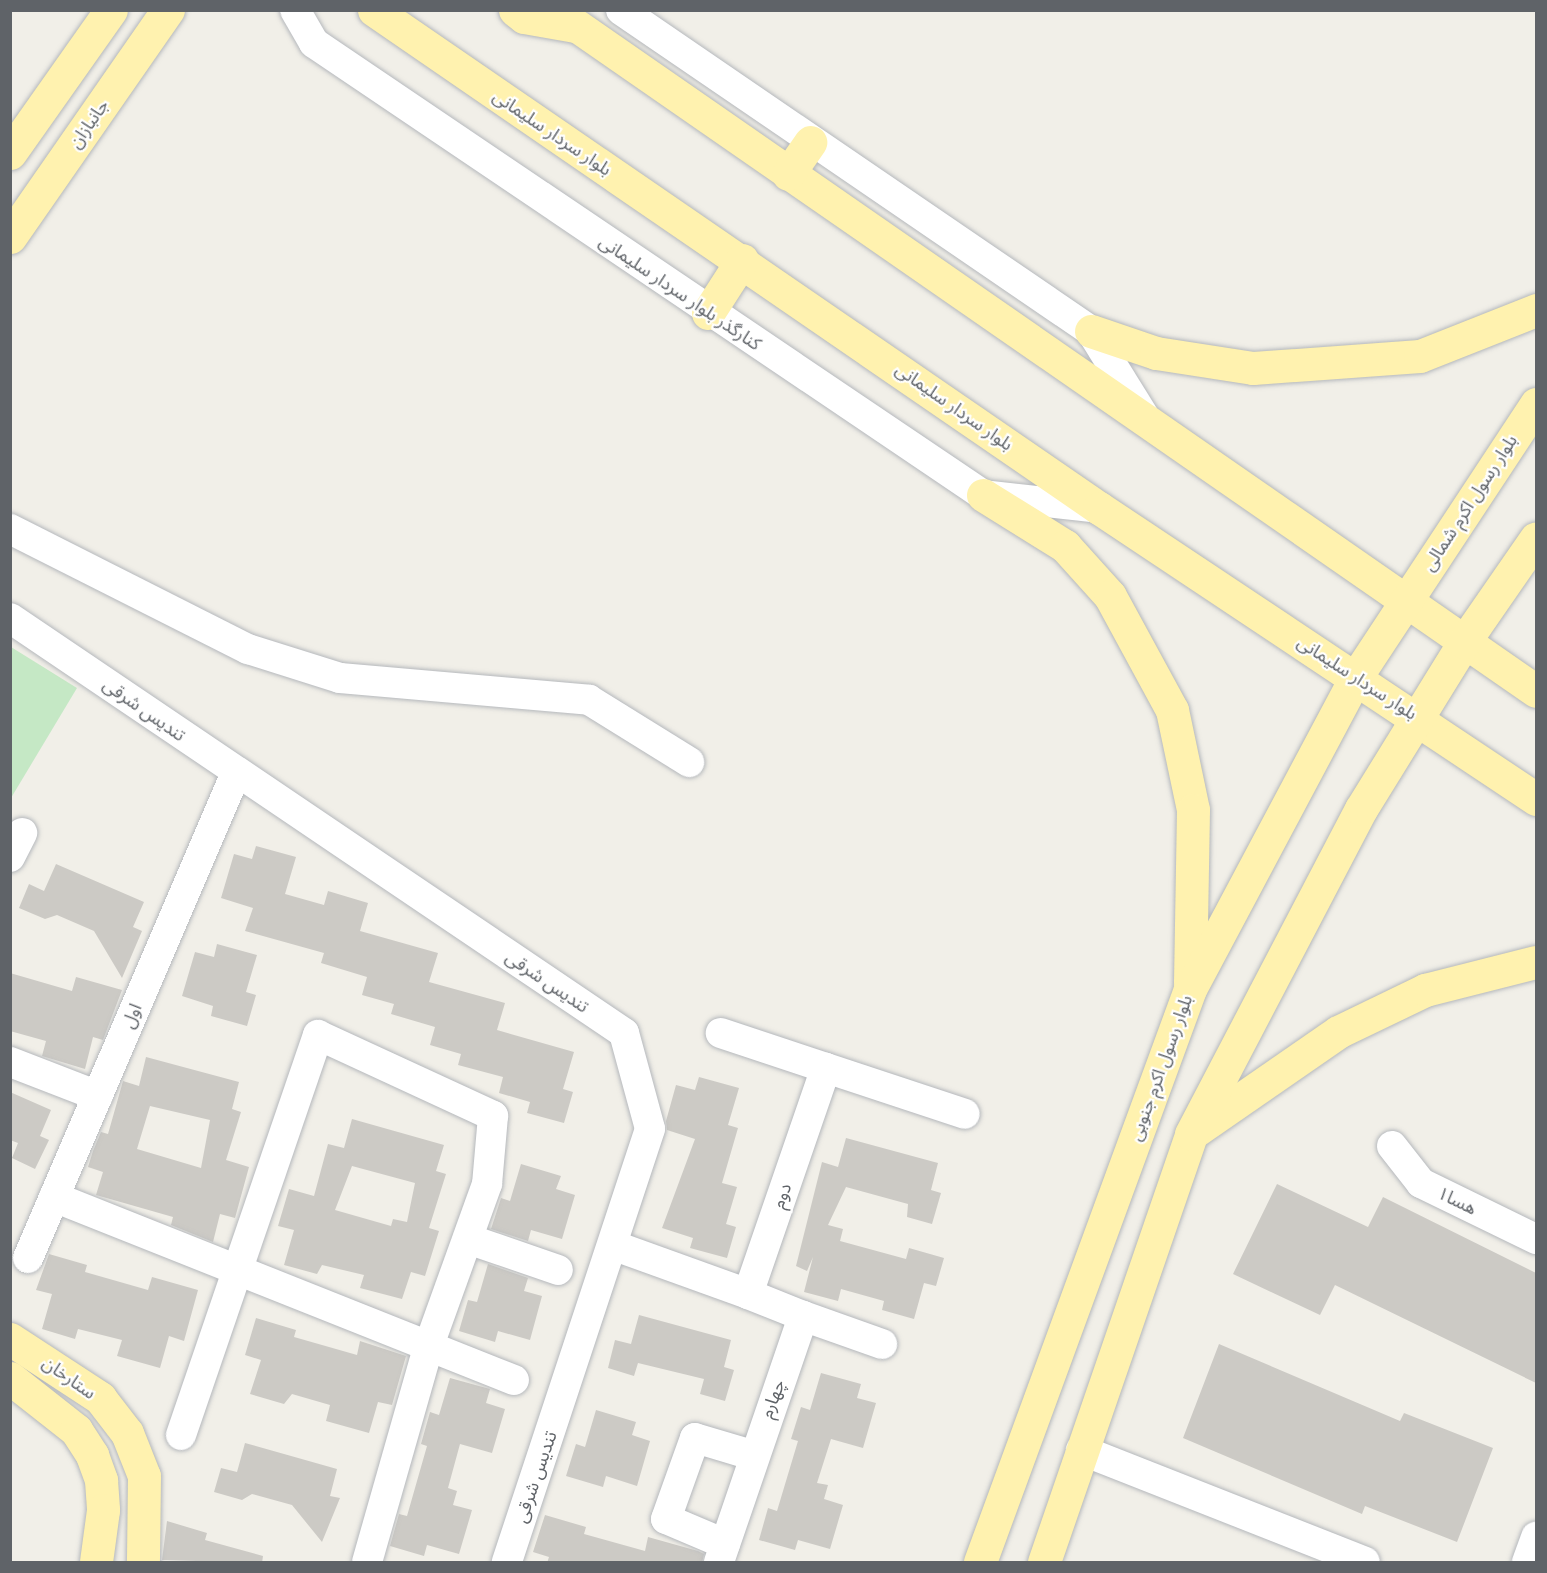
<!DOCTYPE html>
<html>
<head>
<meta charset="utf-8">
<style>
  body { margin:0 }
  #map { position:relative; width:1547px; height:1573px; overflow:hidden; background:#f1efe8; font-family:"Fira Sans Condensed","Noto Sans Arabic",sans-serif }
  div>[style] { position:absolute }
  .green>* { inset:0; background:#c5e8c5 }
  .building>* { inset:0; background:#cccac5 }
  .roads { filter:drop-shadow(0 0 2px #b5b8bc) drop-shadow(0 0 2px #b5b8bc) }
  .minor>* { height:30px; margin:-15px; padding:0 15px; transform-origin:15px; border-radius:15px; background:#fff }
  .major>* { height:33px; margin:-16.5px; padding:0 16.5px; transform-origin:16.5px; border-radius:16.5px; background:#fff2af }
  span { translate:-50% -50%; white-space:nowrap; text-align:center; line-height:1.15; -webkit-text-stroke:4.5px #fff; paint-order:stroke }
  .street-label { font-size:18px; color:#5f6368 }
  .frame { position:absolute; inset:0; border:12px solid #5f6368; pointer-events:none }
</style>
</head>
<body>
<div id="map">
  <div class="green">
    <div style="clip-path:polygon(11px 647px,77px 688px,11px 798px)"></div>
  </div>
  <div class="building">
    <div style="clip-path:polygon(256px 846px,296px 857px,285px 894px,324px 905px,328px 891px,368px 903px,360px 931px,438px 953px,429px 982px,505px 1003px,497px 1030px,574px 1052px,563px 1089px,573px 1092px,564px 1123px,527px 1113px,530px 1102px,499px 1093px,503px 1077px,458px 1065px,461px 1054px,430px 1045px,435px 1027px,391px 1014px,394px 1004px,362px 995px,367px 977px,321px 963px,324px 953px,245px 931px,253px 908px,221px 898px,234px 854px,252px 859px)"></div>
    <div style="clip-path:polygon(56px 864px,144px 902px,133px 927px,142px 931px,122px 978px,94px 931px,57px 915px,45px 919px,19px 908px,29px 884px,44px 891px)"></div>
    <div style="clip-path:polygon(217px 944px,257px 955px,246px 992px,256px 995px,247px 1026px,211px 1016px,213px 1006px,182px 996px,195px 952px,214px 957px)"></div>
    <div style="clip-path:polygon(10px 973px,72px 991px,76px 977px,122px 990px,103px 1040px,93px 1037px,85px 1069px,42px 1056px,46px 1041px,10px 1031px)"></div>
    <div style="clip-path:polygon(evenodd,146px 1057px,239px 1082px,232px 1109px,241px 1112px,226px 1160px,249px 1167px,235px 1218px,220px 1214px,213px 1242px,171px 1225px,173px 1217px,96px 1195px,103px 1172px,88px 1167px,93px 1151px,101px 1132px,108px 1134px,123px 1081px,139px 1086px,146px 1057px,150px 1106px,210px 1120px,201px 1168px,137px 1149px,150px 1106px)"></div>
    <div style="clip-path:polygon(699px 1077px,739px 1088px,728px 1125px,738px 1128px,722px 1183px,737px 1187px,726px 1224px,736px 1227px,727px 1258px,690px 1248px,693px 1238px,662px 1228px,695px 1139px,667px 1130px,666px 1121px,676px 1085px,695px 1090px)"></div>
    <div style="clip-path:polygon(10px 1092px,51px 1110px,40px 1136px,49px 1140px,35px 1169px,12px 1158px,18px 1143px,10px 1140px)"></div>
    <div style="clip-path:polygon(evenodd,352px 1119px,444px 1145px,436px 1171px,446px 1174px,429px 1228px,439px 1231px,425px 1276px,411px 1272px,402px 1299px,360px 1288px,364px 1275px,322px 1265px,317px 1274px,284px 1265px,294px 1230px,278px 1226px,289px 1189px,314px 1196px,328px 1144px,344px 1148px,352px 1119px,352px 1166px,415px 1183px,407px 1222px,393px 1219px,391px 1226px,335px 1210px,352px 1166px)"></div>
    <div style="clip-path:polygon(846px 1138px,938px 1163px,931px 1190px,941px 1193px,932px 1224px,907px 1217px,908px 1204px,846px 1187px,828px 1225px,843px 1229px,840px 1241px,906px 1259px,909px 1248px,944px 1258px,936px 1286px,924px 1283px,914px 1319px,882px 1310px,884px 1301px,841px 1289px,838px 1301px,804px 1292px,813px 1257px,807px 1271px,796px 1266px,822px 1162px,838px 1167px)"></div>
    <div style="clip-path:polygon(521px 1164px,561px 1176px,556px 1189px,575px 1195px,562px 1239px,531px 1230px,528px 1241px,491px 1229px,501px 1198px,510px 1201px)"></div>
    <div style="clip-path:polygon(1277px 1184px,1368px 1227px,1383px 1197px,1536px 1273px,1536px 1383px,1335px 1285px,1320px 1315px,1233px 1274px)"></div>
    <div style="clip-path:polygon(49px 1254px,87px 1265px,85px 1272px,148px 1290px,152px 1277px,198px 1290px,184px 1341px,169px 1336px,160px 1368px,117px 1356px,122px 1340px,78px 1329px,75px 1339px,42px 1329px,52px 1294px,36px 1290px)"></div>
    <div style="clip-path:polygon(488px 1264px,528px 1278px,524px 1291px,542px 1296px,530px 1340px,498px 1331px,495px 1342px,459px 1331px,468px 1300px,477px 1302px)"></div>
    <div style="clip-path:polygon(639px 1315px,731px 1340px,724px 1367px,734px 1370px,725px 1401px,700px 1394px,704px 1379px,638px 1363px,634px 1376px,608px 1368px,615px 1340px,631px 1344px)"></div>
    <div style="clip-path:polygon(256px 1318px,296px 1330px,294px 1337px,357px 1355px,360px 1341px,406px 1356px,392px 1405px,378px 1402px,369px 1433px,326px 1421px,330px 1405px,292px 1394px,284px 1404px,250px 1394px,261px 1360px,245px 1355px)"></div>
    <div style="clip-path:polygon(1219px 1344px,1400px 1421px,1404px 1413px,1493px 1448px,1457px 1542px,1365px 1506px,1362px 1514px,1183px 1438px)"></div>
    <div style="clip-path:polygon(821px 1373px,861px 1384px,857px 1398px,876px 1403px,863px 1448px,831px 1439px,817px 1483px,828px 1485px,824px 1499px,843px 1505px,830px 1549px,798px 1540px,795px 1550px,759px 1540px,768px 1508px,777px 1511px,798px 1441px,791px 1439px,801px 1407px,810px 1410px)"></div>
    <div style="clip-path:polygon(450px 1378px,490px 1389px,486px 1403px,505px 1409px,492px 1453px,460px 1444px,448px 1488px,457px 1491px,453px 1505px,472px 1510px,459px 1554px,427px 1545px,424px 1556px,390px 1546px,399px 1514px,407px 1516px,427px 1446px,421px 1444px,430px 1412px,439px 1415px)"></div>
    <div style="clip-path:polygon(596px 1410px,636px 1422px,632px 1435px,650px 1441px,637px 1486px,606px 1476px,603px 1487px,566px 1476px,576px 1444px,585px 1447px)"></div>
    <div style="clip-path:polygon(245px 1443px,337px 1469px,330px 1496px,340px 1498px,322px 1542px,292px 1505px,252px 1494px,242px 1500px,214px 1492px,221px 1468px,237px 1472px)"></div>
    <div style="clip-path:polygon(545px 1515px,586px 1527px,584px 1534px,645px 1551px,648px 1537px,698px 1551px,704px 1554px,702px 1563px,547px 1563px,549px 1557px,533px 1552px)"></div>
    <div style="clip-path:polygon(167px 1521px,207px 1533px,205px 1540px,263px 1556px,262px 1563px,162px 1560px)"></div>
  </div>
  <div class="roads">
    <div class="minor">
      <div style="left:295px;top:10px;width:38px;rotate:60deg"></div>
      <div style="left:314px;top:43px;width:807px;rotate:34.04deg"></div>
      <div style="left:983px;top:495px;width:117px;rotate:6.4deg"></div>
      <div style="left:621px;top:10px;width:569px;rotate:34.33deg"></div>
      <div style="left:1091px;top:331px;width:106px;rotate:58.1deg"></div>
      <div style="left:10px;top:529px;width:267px;rotate:26.8deg"></div>
      <div style="left:248px;top:649px;width:96px;rotate:17.5deg"></div>
      <div style="left:340px;top:678px;width:250px;rotate:5deg"></div>
      <div style="left:589px;top:700px;width:118px;rotate:31.8deg"></div>
      <div style="left:10px;top:618px;width:741px;rotate:34.05deg"></div>
      <div style="left:624px;top:1033px;width:99px;rotate:74.8deg"></div>
      <div style="left:650px;top:1129px;width:456px;rotate:108.3deg"></div>
      <div style="left:10px;top:857px;width:27px;rotate:-63deg"></div>
      <div style="left:10px;top:1062px;width:94px;rotate:21.1deg"></div>
      <div style="left:826px;top:1068px;width:146px;rotate:18.3deg"></div>
      <div style="left:1392px;top:1146px;width:47px;rotate:51.9deg"></div>
      <div style="left:1421px;top:1183px;width:128px;rotate:26deg"></div>
      <div style="left:54px;top:1197px;width:495px;rotate:21.7deg"></div>
      <div style="left:468px;top:1239px;width:95px;rotate:19deg"></div>
      <div style="left:615px;top:1246px;width:141px;rotate:19.8deg"></div>
      <div style="left:748px;top:1294px;width:239px;rotate:-71deg"></div>
      <div style="left:826px;top:1068px;width:111px;rotate:-161.6deg"></div>
      <div style="left:28px;top:1258px;width:528px;rotate:-66.79deg"></div>
      <div style="left:748px;top:1294px;width:59px;rotate:21.8deg"></div>
      <div style="left:181px;top:1435px;width:423px;rotate:-71.1deg"></div>
      <div style="left:318px;top:1035px;width:193px;rotate:24.8deg"></div>
      <div style="left:493px;top:1116px;width:68px;rotate:95deg"></div>
      <div style="left:487px;top:1184px;width:174px;rotate:109.8deg"></div>
      <div style="left:428px;top:1348px;width:223px;rotate:105.9deg"></div>
      <div style="left:1081px;top:1450px;width:305px;rotate:21.5deg"></div>
      <div style="left:725px;top:1544px;width:64px;rotate:-157deg"></div>
      <div style="left:666px;top:1519px;width:86px;rotate:-70.3deg"></div>
      <div style="left:695px;top:1438px;width:59px;rotate:16.6deg"></div>
      <div style="left:719px;top:1562px;width:260px;rotate:-71.1deg"></div>
      <div style="left:803px;top:1316px;width:84px;rotate:19.5deg"></div>
      <div style="left:1527px;top:1562px;width:27px;rotate:-70deg"></div>
    </div>
    <div class="major">
      <div style="left:374px;top:10px;width:880px;rotate:34.49deg"></div>
      <div style="left:1099px;top:508px;width:525px;rotate:33.66deg"></div>
      <div style="left:515px;top:10px;width:11px;rotate:38deg"></div>
      <div style="left:524px;top:17px;width:52px;rotate:10deg"></div>
      <div style="left:554px;top:10px;width:1195px;rotate:34.74deg"></div>
      <div style="left:10px;top:153px;width:175px;rotate:-54.8deg"></div>
      <div style="left:788px;top:174px;width:39px;rotate:-55deg"></div>
      <div style="left:10px;top:237px;width:277px;rotate:-55.2deg"></div>
      <div style="left:708px;top:313px;width:63px;rotate:-57.3deg"></div>
      <div style="left:1091px;top:331px;width:69px;rotate:18.7deg"></div>
      <div style="left:1156px;top:353px;width:98px;rotate:8.8deg"></div>
      <div style="left:1253px;top:368px;width:167px;rotate:-4.1deg"></div>
      <div style="left:1420px;top:356px;width:125px;rotate:-21.6deg"></div>
      <div style="left:983px;top:495px;width:97px;rotate:31.9deg"></div>
      <div style="left:1065px;top:546px;width:67px;rotate:48deg"></div>
      <div style="left:1110px;top:596px;width:130px;rotate:61.5deg"></div>
      <div style="left:1172px;top:710px;width:102px;rotate:78.1deg"></div>
      <div style="left:1193px;top:810px;width:173px;rotate:91deg"></div>
      <div style="left:1198px;top:1129px;width:170px;rotate:-34.7deg"></div>
      <div style="left:1338px;top:1032px;width:97px;rotate:-25.8deg"></div>
      <div style="left:1425px;top:990px;width:114px;rotate:-14.2deg"></div>
      <div style="left:10px;top:1339px;width:108px;rotate:33.2deg"></div>
      <div style="left:100px;top:1398px;width:44px;rotate:52.4deg"></div>
      <div style="left:127px;top:1433px;width:46px;rotate:68.4deg"></div>
      <div style="left:144px;top:1476px;width:86px;rotate:90.7deg"></div>
      <div style="left:10px;top:1378px;width:84px;rotate:38.2deg"></div>
      <div style="left:76px;top:1430px;width:30px;rotate:57deg"></div>
      <div style="left:92px;top:1455px;width:27px;rotate:70deg"></div>
      <div style="left:101px;top:1480px;width:30px;rotate:86deg"></div>
      <div style="left:103px;top:1510px;width:52px;rotate:97.7deg"></div>
      <div style="left:980px;top:1562px;width:610px;rotate:-69.87deg"></div>
      <div style="left:1190px;top:989px;width:353px;rotate:-62deg"></div>
      <div style="left:1356px;top:677px;width:327px;rotate:-56.6deg"></div>
      <div style="left:1044px;top:1562px;width:453px;rotate:-71deg"></div>
      <div style="left:1191px;top:1134px;width:367px;rotate:-62.4deg"></div>
      <div style="left:1361px;top:809px;width:196px;rotate:-58.3deg"></div>
      <div style="left:1464px;top:642px;width:126px;rotate:-55.3deg"></div>
    </div>
  </div>
  <div class="street-label">
    <span style="left:89px;top:124px;rotate:-55deg">جانبازان</span>
    <span style="left:552px;top:133px;rotate:34deg">بلوار سردار سلیمانی</span>
    <span style="left:680px;top:293px;rotate:34deg">کنارگذر بلوار سردار سلیمانی</span>
    <span style="left:954px;top:407px;rotate:35deg">بلوار سردار سلیمانی</span>
    <span style="left:1470px;top:503px;rotate:-57deg">بلوار رسول اکرم شمالی</span>
    <span style="left:1357px;top:678px;rotate:33deg">بلوار سردار سلیمانی</span>
    <span style="left:144px;top:710px;rotate:35deg">تندیس شرقی</span>
    <span style="left:547px;top:982px;rotate:34deg">تندیس شرقی</span>
    <span style="left:132px;top:1016px;rotate:-67deg">اول</span>
    <span style="left:1161px;top:1068px;rotate:-70deg">بلوار رسول اکرم جنوبی</span>
    <span style="left:782px;top:1196px;rotate:-71deg">دوم</span>
    <span style="left:1457px;top:1201px;rotate:26deg">هسا۱</span>
    <span style="left:69px;top:1378px;rotate:35deg">ستارخان</span>
    <span style="left:773px;top:1399px;rotate:-70deg">چهارم</span>
    <span style="left:536px;top:1477px;rotate:-71deg">تندیس شرقی</span>
  </div>
  <div class="frame"></div>
</div>
</body>
</html>
